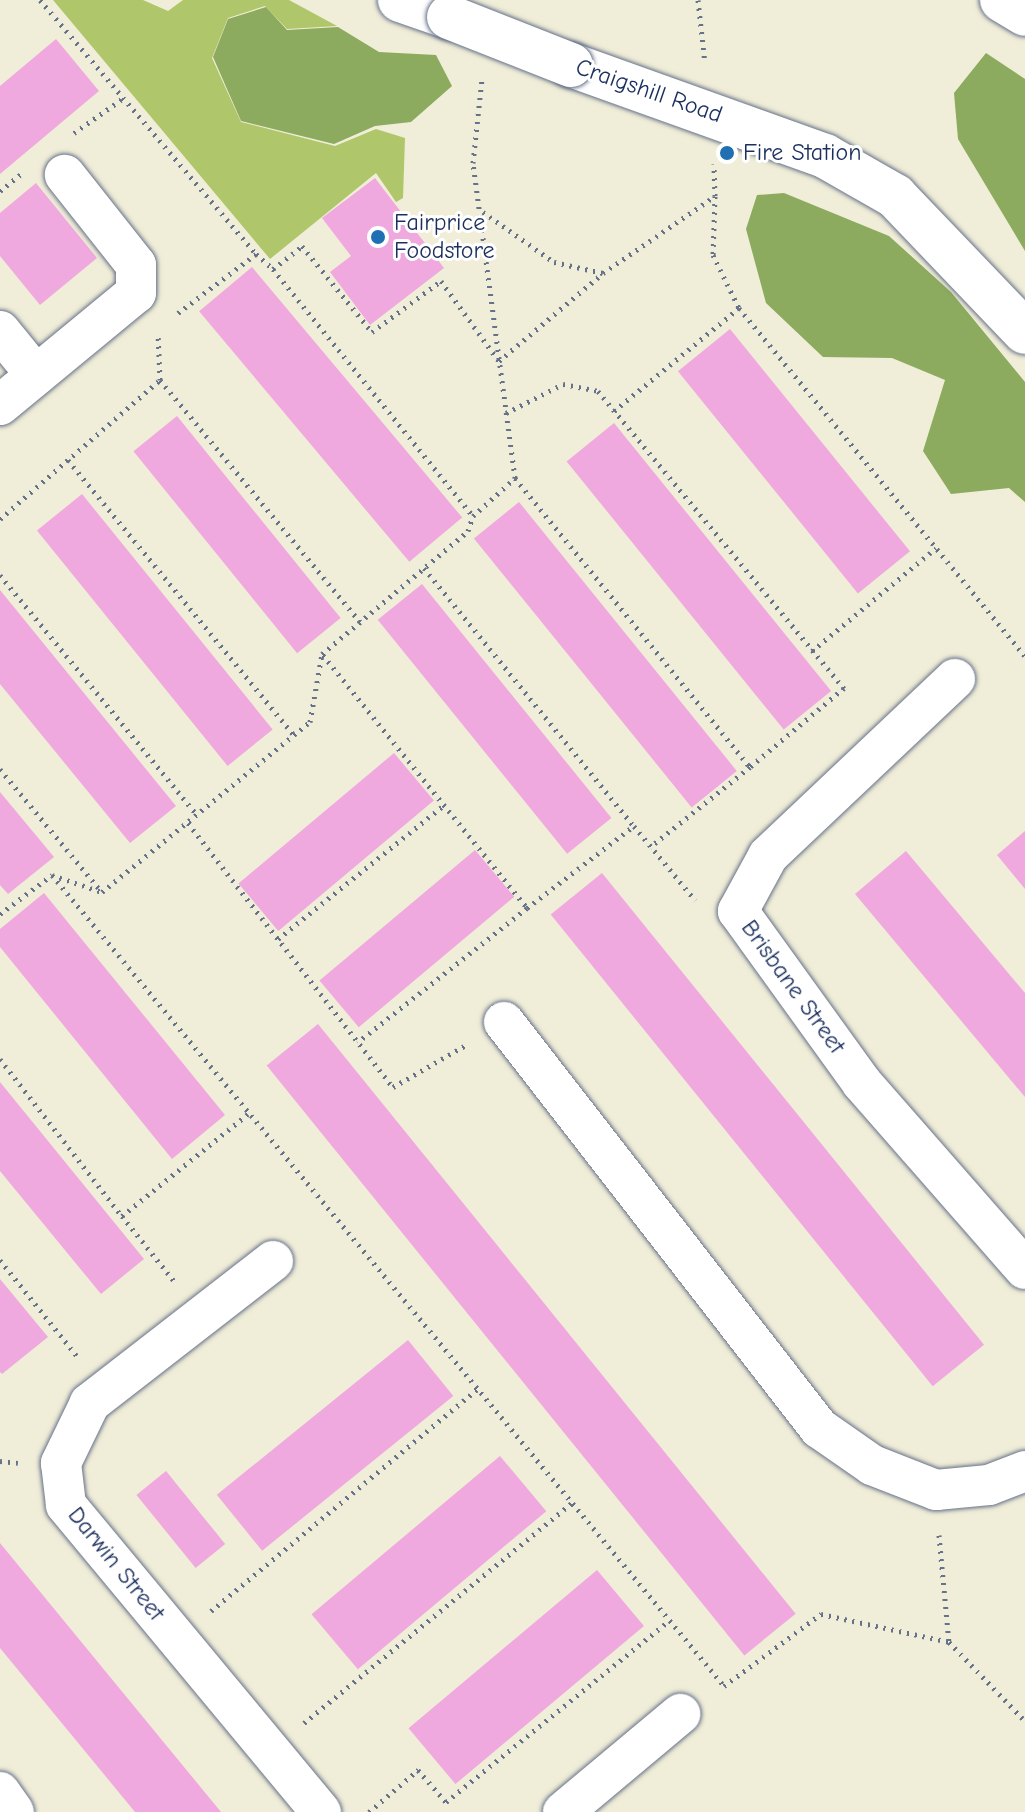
<!DOCTYPE html>
<html>
<head>
<meta charset="utf-8">
<style>
  body { margin:0 }
  #map { position:relative; width:1025px; height:1812px; overflow:hidden; background:#f0edd8; font-family:"Comic Neue",sans-serif }
  div>[style] { position:absolute }
  .green>* { inset:0; background:#b0c66a }
  .forest>* { inset:0; background:#8cab5e }
  .building>* { inset:0; background:#f0a9de; transform-origin:0 0 }
  .path>* { height:5px; margin-top:-2.5px; transform-origin:0; background:repeating-linear-gradient(90deg,#667289 0 2px,transparent 0 8px) }
  .roads { filter:drop-shadow(0 0 2px #667289) drop-shadow(0 0 2px #667289) }
  .minor>* { height:40px; margin:-20px; padding:0 20px; transform-origin:20px; border-radius:20px; background:#fff }
  .tertiary>* { height:44px; margin:-22px; padding:0 22px; transform-origin:22px; border-radius:22px; background:#fff }
  .bridges { filter:drop-shadow(0 0 2px #667289) drop-shadow(0 0 2px #667289) }
  .tertiary-bridge>* { height:44px; margin:-22px; padding:0 22px; transform-origin:22px; border-radius:22px; background:#fff }
  .dots>* { width:22px; height:22px; translate:-50% -50%; box-sizing:border-box; border:4px solid #fff; border-radius:50% }
  span { translate:-50% -50%; white-space:nowrap; text-align:center; line-height:1.15; -webkit-text-stroke:6px #fff; paint-order:stroke }
  .street-label { font-size:24px; color:#1b2f5e }
  .poi-label { font-size:24px; color:#1b2f5e }
  .left { translate:0 -50%; text-align:left }
</style>
</head>
<body>
<div id="map">
  <div class="green">
    <div style="clip-path:polygon(53px 0,143px 0,168px 11px,183px 0,289px 0,337px 26px,287px 29px,265px 6px,228px 18px,212px 58px,241px 122px,335px 146px,376px 129px,405px 138px,403px 198px,396px 202px,376px 173px,270px 259px)"></div>
  </div>
  <div class="forest">
    <div style="clip-path:polygon(266px 7px,287px 30px,338px 27px,379px 52px,436px 55px,452px 86px,411px 122px,375px 126px,334px 144px,241px 121px,213px 57px,228px 19px)"></div>
    <div style="clip-path:polygon(986px 53px,1025px 79px,1025px 251px,958px 139px,954px 93px)"></div>
    <div style="clip-path:polygon(784px 193px,889px 236px,951px 292px,1025px 382px,1025px 502px,1009px 488px,951px 494px,923px 451px,945px 380px,892px 358px,823px 357px,766px 303px,746px 229px,757px 195px)"></div>
  </div>
  <div class="building">
    <div style="clip-path:polygon(56px 39px,99px 91px,0 174px,0 86px)"></div>
    <div style="clip-path:polygon(375px 178px,444px 268px,370px 325px,330px 272px,351px 256px,322px 218px)"></div>
    <div style="clip-path:polygon(36px 183px,97px 258px,40px 305px,0 256px,0 213px)"></div>
    <div style="left:252px;top:267px;width:327px;height:69px;rotate:50deg"></div>
    <div style="left:730px;top:329px;width:286px;height:67px;rotate:51deg"></div>
    <div style="left:177px;top:416px;width:260px;height:56px;rotate:51deg"></div>
    <div style="left:614px;top:423px;width:345px;height:61px;rotate:51deg"></div>
    <div style="left:82px;top:494px;width:303px;height:58px;rotate:51deg"></div>
    <div style="left:519px;top:502px;width:346px;height:58px;rotate:51deg"></div>
    <div style="left:422px;top:584px;width:301px;height:57px;rotate:51deg"></div>
    <div style="clip-path:polygon(0 590px,176px 806px,130px 843px,0 684px)"></div>
    <div style="left:394px;top:753px;width:62px;height:203px;rotate:50deg"></div>
    <div style="clip-path:polygon(0 792px,54px 857px,8px 894px,0 885px)"></div>
    <div style="clip-path:polygon(1025px 831px,1025px 889px,997px 855px)"></div>
    <div style="left:475px;top:850px;width:61px;height:203px;rotate:50deg"></div>
    <div style="clip-path:polygon(906px 851px,1025px 993px,1025px 1097px,855px 894px)"></div>
    <div style="left:602px;top:873px;width:607px;height:66px;rotate:51deg"></div>
    <div style="clip-path:polygon(44px 893px,225px 1115px,172px 1159px,0 947px,0 929px)"></div>
    <div style="left:318px;top:1024px;width:759px;height:66px;rotate:51deg"></div>
    <div style="clip-path:polygon(0 1082px,144px 1259px,101px 1294px,0 1171px)"></div>
    <div style="clip-path:polygon(0 1279px,48px 1337px,2px 1374px,0 1372px)"></div>
    <div style="left:408px;top:1340px;width:72px;height:246px;rotate:51deg"></div>
    <div style="left:500px;top:1456px;width:72px;height:246px;rotate:50deg"></div>
    <div style="left:166px;top:1471px;width:94px;height:38px;rotate:51deg"></div>
    <div style="clip-path:polygon(0 1543px,221px 1812px,135px 1812px,0 1648px)"></div>
    <div style="left:597px;top:1570px;width:73px;height:246px;rotate:50deg"></div>
  </div>
  <div class="path">
    <div style="left:40px;top:0;width:333px;rotate:49.6deg"></div>
    <div style="left:256px;top:254px;width:23px;rotate:41deg"></div>
    <div style="left:273px;top:269px;width:37px;rotate:-38deg"></div>
    <div style="left:302px;top:246px;width:111px;rotate:50.9deg"></div>
    <div style="left:372px;top:332px;width:86px;rotate:-36.5deg"></div>
    <div style="left:441px;top:281px;width:99px;rotate:54.1deg"></div>
    <div style="left:499px;top:361px;width:136px;rotate:-40.2deg"></div>
    <div style="left:698px;top:0;width:63px;rotate:83.7deg"></div>
    <div style="left:74px;top:133px;width:59px;rotate:-35.3deg"></div>
    <div style="left:0;top:191px;width:28px;rotate:-39deg"></div>
    <div style="left:715px;top:196px;width:59px;rotate:91.9deg"></div>
    <div style="left:713px;top:255px;width:59px;rotate:63.9deg"></div>
    <div style="left:739px;top:308px;width:450px;rotate:50.6deg"></div>
    <div style="left:483px;top:212px;width:87px;rotate:35.2deg"></div>
    <div style="left:554px;top:262px;width:50px;rotate:12.7deg"></div>
    <div style="left:603px;top:273px;width:136px;rotate:-34.5deg"></div>
    <div style="left:715px;top:196px;width:32px;rotate:-92deg"></div>
    <div style="left:273px;top:269px;width:318px;rotate:51deg"></div>
    <div style="left:178px;top:313px;width:98px;rotate:-37.1deg"></div>
    <div style="left:160px;top:380px;width:314px;rotate:50.4deg"></div>
    <div style="left:614px;top:411px;width:162px;rotate:-39.5deg"></div>
    <div style="left:506px;top:413px;width:64px;rotate:-27deg"></div>
    <div style="left:563px;top:384px;width:36px;rotate:11deg"></div>
    <div style="left:598px;top:391px;width:386px;rotate:50.4deg"></div>
    <div style="left:844px;top:688px;width:123px;rotate:140deg"></div>
    <div style="left:68px;top:460px;width:356px;rotate:50.6deg"></div>
    <div style="left:515px;top:478px;width:372px;rotate:50.9deg"></div>
    <div style="left:750px;top:767px;width:128px;rotate:141.3deg"></div>
    <div style="left:0;top:519px;width:212px;rotate:-41deg"></div>
    <div style="left:160px;top:380px;width:47px;rotate:-92.4deg"></div>
    <div style="left:424px;top:568px;width:333px;rotate:50.9deg"></div>
    <div style="left:0;top:575px;width:310px;rotate:50.6deg"></div>
    <div style="left:812px;top:651px;width:161px;rotate:-39.7deg"></div>
    <div style="left:323px;top:655px;width:325px;rotate:51.1deg"></div>
    <div style="left:527px;top:908px;width:216px;rotate:141.6deg"></div>
    <div style="left:0;top:769px;width:158px;rotate:50.4deg"></div>
    <div style="left:188px;top:823px;width:334px;rotate:52.2deg"></div>
    <div style="left:393px;top:1087px;width:84px;rotate:-29.9deg"></div>
    <div style="left:52px;top:875px;width:1053px;rotate:50.35deg"></div>
    <div style="left:724px;top:1686px;width:121px;rotate:-36.6deg"></div>
    <div style="left:821px;top:1614px;width:131px;rotate:12.3deg"></div>
    <div style="left:527px;top:908px;width:135px;rotate:-37.5deg"></div>
    <div style="left:634px;top:826px;width:96px;rotate:50.5deg"></div>
    <div style="left:0;top:914px;width:65px;rotate:-36.9deg"></div>
    <div style="left:52px;top:875px;width:53px;rotate:18.8deg"></div>
    <div style="left:102px;top:892px;width:269px;rotate:-39.3deg"></div>
    <div style="left:310px;top:722px;width:69px;rotate:-80deg"></div>
    <div style="left:322px;top:654px;width:191px;rotate:-40.1deg"></div>
    <div style="left:468px;top:531px;width:16px;rotate:-72deg"></div>
    <div style="left:473px;top:516px;width:57px;rotate:-42.1deg"></div>
    <div style="left:515px;top:478px;width:318px;rotate:-97.6deg"></div>
    <div style="left:473px;top:163px;width:84px;rotate:-83.9deg"></div>
    <div style="left:278px;top:939px;width:213px;rotate:-38.9deg"></div>
    <div style="left:0;top:1059px;width:199px;rotate:52.2deg"></div>
    <div style="left:122px;top:1216px;width:162px;rotate:-39deg"></div>
    <div style="left:122px;top:1216px;width:83px;rotate:51.3deg"></div>
    <div style="left:0;top:1260px;width:123px;rotate:51.3deg"></div>
    <div style="left:0;top:1461px;width:18px;rotate:6deg"></div>
    <div style="left:939px;top:1535px;width:107px;rotate:84.7deg"></div>
    <div style="left:949px;top:1642px;width:110px;rotate:46.1deg"></div>
    <div style="left:211px;top:1611px;width:346px;rotate:-39.8deg"></div>
    <div style="left:304px;top:1723px;width:347px;rotate:-39.4deg"></div>
    <div style="left:369px;top:1812px;width:65px;rotate:-40.6deg"></div>
    <div style="left:418px;top:1770px;width:43px;rotate:48.8deg"></div>
    <div style="left:446px;top:1802px;width:287px;rotate:-39.1deg"></div>
  </div>
  <div class="roads">
    <div class="minor">
      <div style="left:0;top:331px;width:57px;rotate:50.7deg"></div>
      <div style="left:0;top:405px;width:176px;rotate:-39.5deg"></div>
      <div style="left:136px;top:293px;width:28px;rotate:-90deg"></div>
      <div style="left:136px;top:265px;width:115px;rotate:-128.3deg"></div>
      <div style="left:955px;top:679px;width:257px;rotate:136.6deg"></div>
      <div style="left:768px;top:856px;width:63px;rotate:118.6deg"></div>
      <div style="left:738px;top:911px;width:212px;rotate:54.2deg"></div>
      <div style="left:862px;top:1083px;width:247px;rotate:48.8deg"></div>
      <div style="left:504px;top:1022px;width:514px;rotate:52.19deg"></div>
      <div style="left:819px;top:1428px;width:65px;rotate:34.9deg"></div>
      <div style="left:872px;top:1465px;width:69px;rotate:21.3deg"></div>
      <div style="left:936px;top:1490px;width:53px;rotate:-5.4deg"></div>
      <div style="left:989px;top:1485px;width:39px;rotate:-21deg"></div>
      <div style="left:273px;top:1261px;width:232px;rotate:142.2deg"></div>
      <div style="left:90px;top:1403px;width:67px;rotate:115.8deg"></div>
      <div style="left:61px;top:1463px;width:42px;rotate:83.2deg"></div>
      <div style="left:66px;top:1505px;width:399px;rotate:50.3deg"></div>
      <div style="left:0;top:1792px;width:24px;rotate:55deg"></div>
      <div style="left:563px;top:1812px;width:153px;rotate:-39.9deg"></div>
    </div>
    <div class="tertiary">
      <div style="left:400px;top:0;width:52px;rotate:19.1deg"></div>
      <div style="left:1002px;top:0;width:27px;rotate:31deg"></div>
      <div style="left:571px;top:65px;width:270px;rotate:19.7deg"></div>
      <div style="left:825px;top:156px;width:81px;rotate:29.7deg"></div>
      <div style="left:895px;top:196px;width:188px;rotate:46.3deg"></div>
    </div>
  </div>
  <div class="bridges">
    <div class="tertiary-bridge">
      <div style="left:449px;top:17px;width:131px;rotate:21.5deg"></div>
    </div>
  </div>
  <div class="dots">
    <div style="left:727px;top:153px;background:#1f6fb2"></div>
    <div style="left:378px;top:237px;background:#1f6fb2"></div>
  </div>
  <div class="street-label">
    <span style="left:649px;top:91px;rotate:19deg">Craigshill Road</span>
    <span style="left:793px;top:987px;rotate:54deg">Brisbane Street</span>
    <span style="left:116px;top:1564px;rotate:51deg">Darwin Street</span>
  </div>
  <div class="poi-label">
    <span class="left" style="left:743px;top:153px">Fire Station</span>
    <span class="left" style="left:394px;top:237px">Fairprice<br>Foodstore</span>
  </div>
</div>
</body>
</html>
